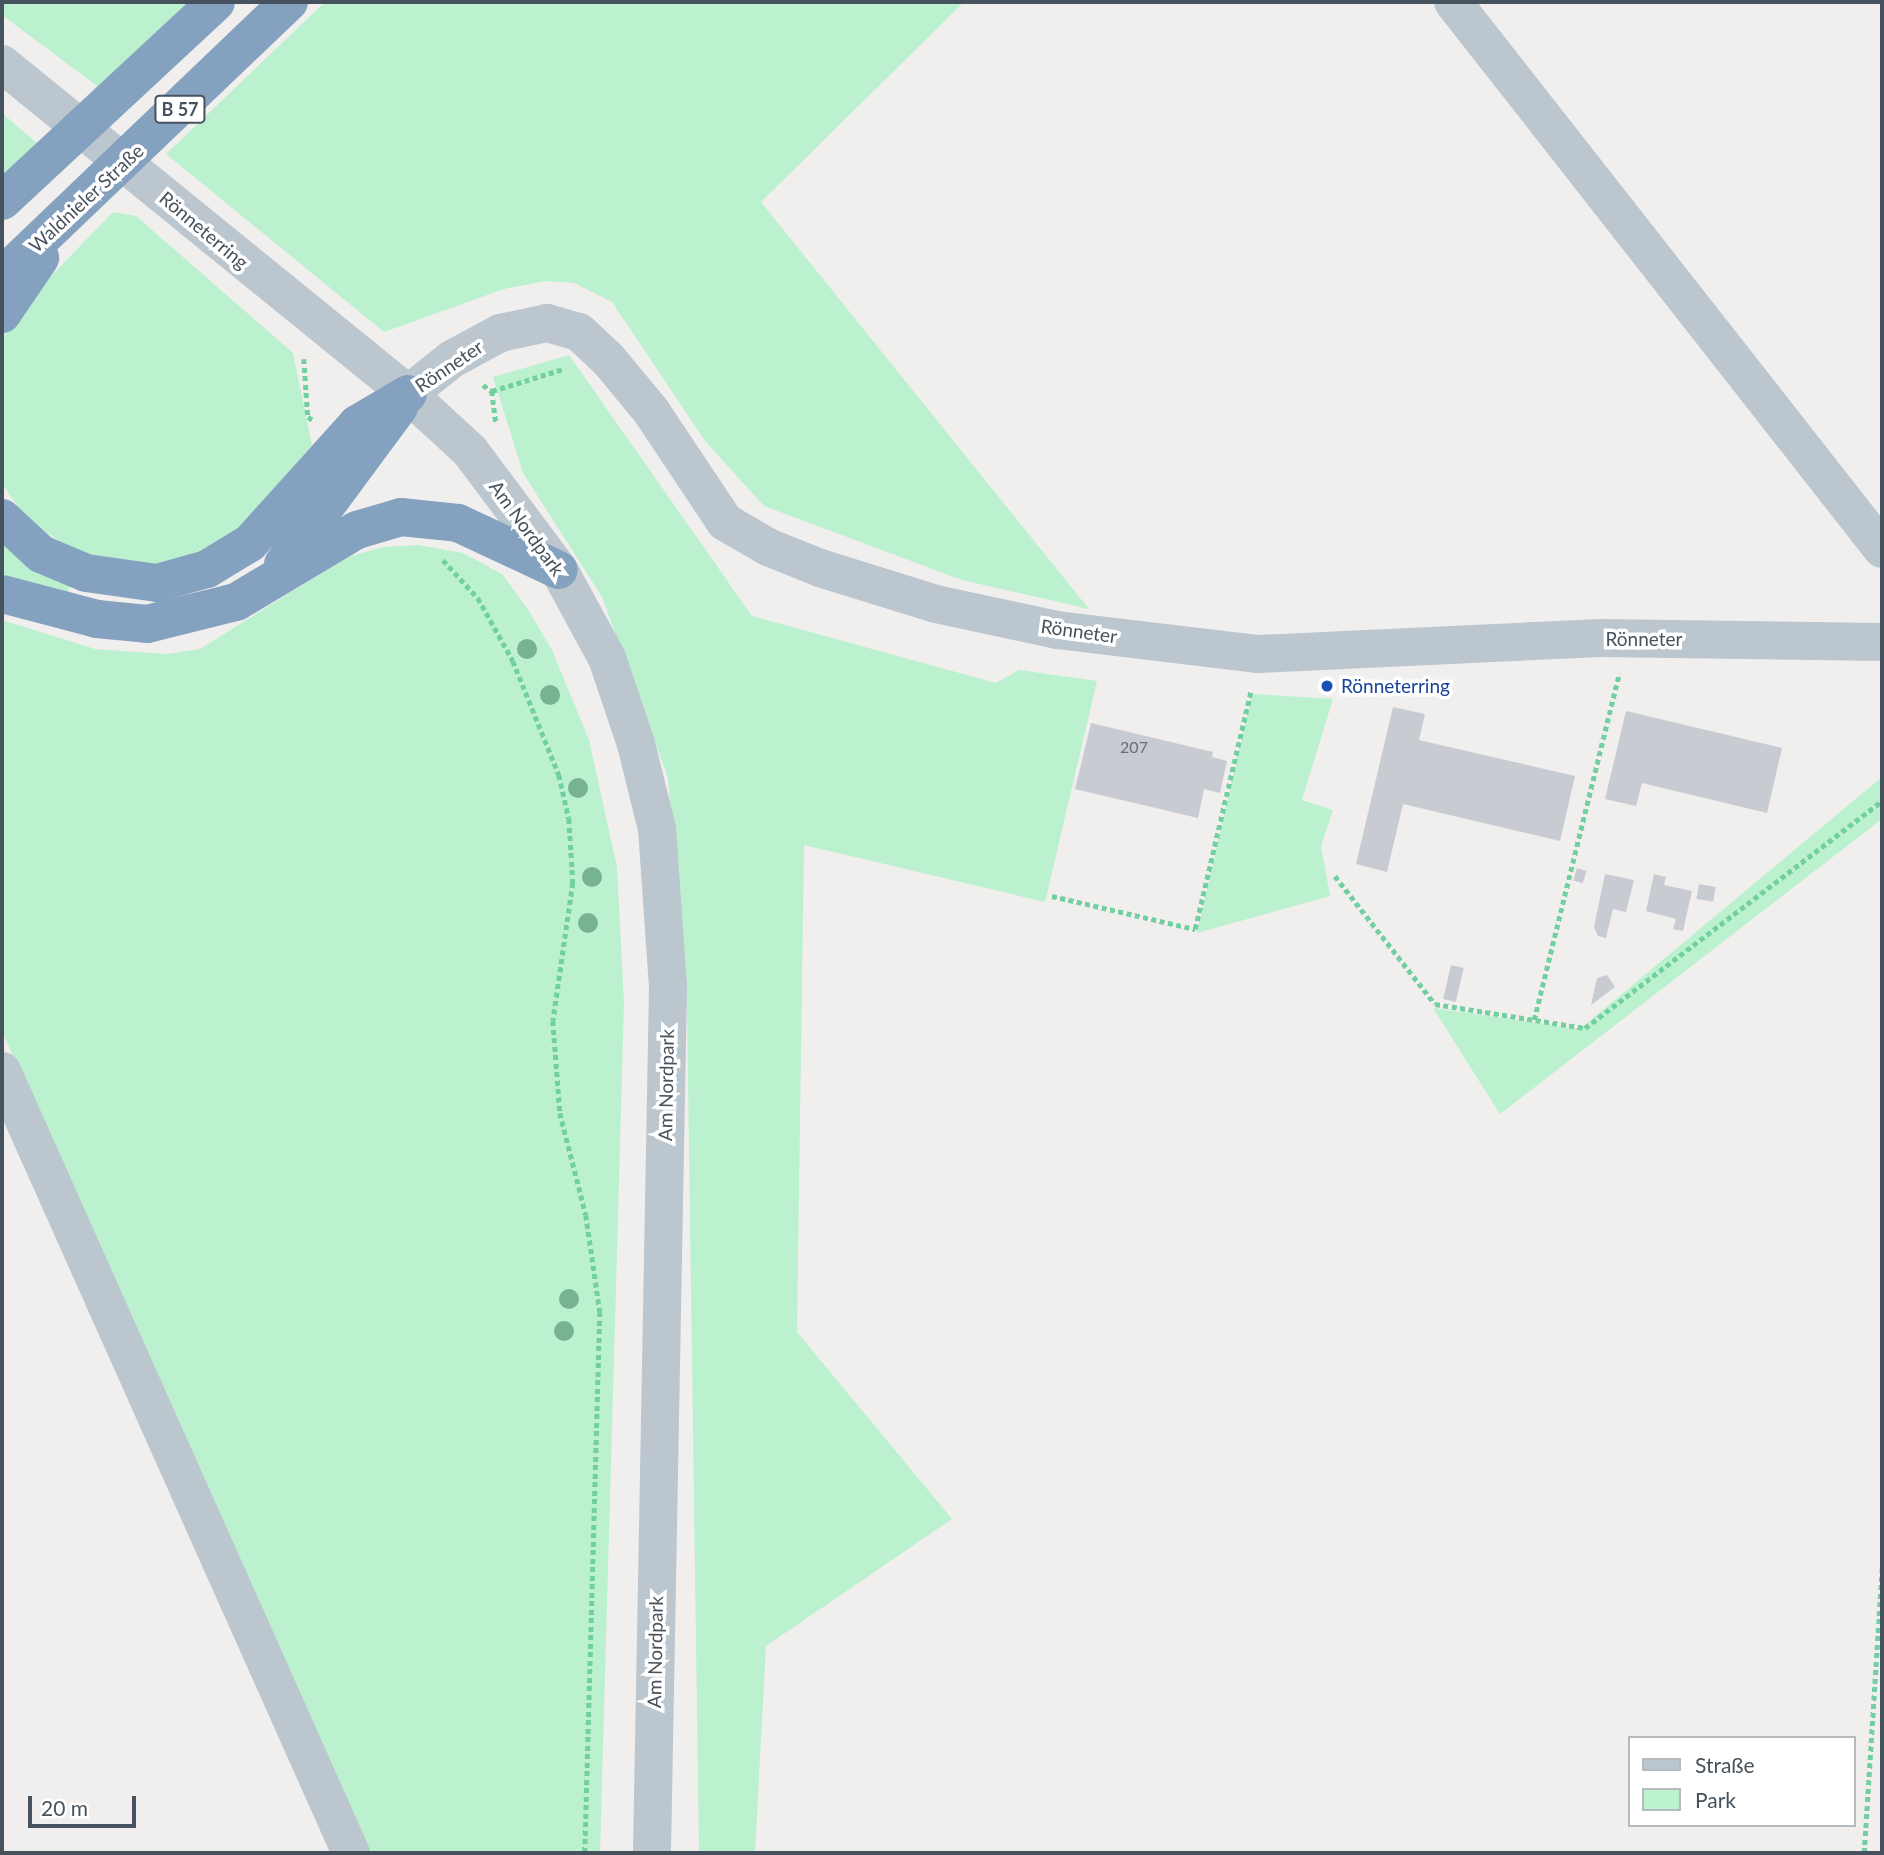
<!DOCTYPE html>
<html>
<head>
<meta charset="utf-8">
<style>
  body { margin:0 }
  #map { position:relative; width:1884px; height:1855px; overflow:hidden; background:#f1eeee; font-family:Lato,sans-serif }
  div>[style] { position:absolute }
  .green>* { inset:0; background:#bbf1cf }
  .building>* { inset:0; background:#c8cbd1; transform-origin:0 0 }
  .path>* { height:4.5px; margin-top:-2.25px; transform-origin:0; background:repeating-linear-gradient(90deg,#72d0a0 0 5px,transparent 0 8.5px) }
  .minor>* { height:38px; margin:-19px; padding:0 19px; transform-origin:19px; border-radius:19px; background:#bcc6ce }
  .highway>* { height:38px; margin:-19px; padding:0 19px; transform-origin:19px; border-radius:19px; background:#84a2bf }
  .trees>* { width:20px; height:20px; margin:-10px; border-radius:50%; background:#77b293 }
  .dots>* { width:19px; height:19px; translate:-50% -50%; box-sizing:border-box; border:4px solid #fff; border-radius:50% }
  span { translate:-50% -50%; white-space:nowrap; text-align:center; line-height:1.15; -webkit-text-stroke:7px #fff; paint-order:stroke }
  .number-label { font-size:16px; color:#66707a }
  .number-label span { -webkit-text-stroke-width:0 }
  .shield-label span { padding:2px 5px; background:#fff; border:2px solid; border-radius:5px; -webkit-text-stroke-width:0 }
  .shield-label { font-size:18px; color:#46525d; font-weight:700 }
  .street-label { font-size:19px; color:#46525d }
  .transit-label { font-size:19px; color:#164399 }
  .left { translate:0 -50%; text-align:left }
  .frame { position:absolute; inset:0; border:4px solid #46525d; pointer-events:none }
  .legend { position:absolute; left:1628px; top:1736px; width:228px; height:91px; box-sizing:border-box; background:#fff; border:2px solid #b5babe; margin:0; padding:9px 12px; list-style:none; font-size:21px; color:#46525d }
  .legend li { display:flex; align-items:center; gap:14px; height:35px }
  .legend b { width:35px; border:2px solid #b5babe }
  .scale { position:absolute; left:28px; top:1796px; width:108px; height:32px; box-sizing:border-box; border:4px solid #46525d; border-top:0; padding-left:9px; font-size:21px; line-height:24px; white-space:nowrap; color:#46525d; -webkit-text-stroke:5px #fff; paint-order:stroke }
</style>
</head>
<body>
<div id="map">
  <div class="green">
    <div style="clip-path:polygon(2px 2px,188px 2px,101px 89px,2px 15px)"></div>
    <div style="clip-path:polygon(325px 2px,964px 2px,761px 202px,1089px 609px,962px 580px,764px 506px,705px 441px,612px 302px,574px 283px,545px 281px,504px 289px,384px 332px,166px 154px)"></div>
    <div style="clip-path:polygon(2px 113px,38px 144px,2px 177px)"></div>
    <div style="clip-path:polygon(113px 212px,136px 216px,293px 353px,312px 445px,229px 541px,146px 569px,71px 549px,26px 519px,2px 483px,2px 339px,25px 303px)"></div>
    <div style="clip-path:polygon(569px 355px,752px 616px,996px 683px,1019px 670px,1097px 681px,1045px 902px,804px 845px,797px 1332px,952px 1519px,766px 1646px,755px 1853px,699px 1853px,687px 1010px,668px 778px,602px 597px,523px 473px,493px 377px)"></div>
    <div style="clip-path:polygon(2px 529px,70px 582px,68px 594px,2px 574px)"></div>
    <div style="clip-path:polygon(418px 545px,463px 553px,502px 574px,529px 611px,552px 650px,589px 740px,617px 867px,624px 1003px,600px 1853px,362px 1853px,2px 1031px,2px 620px,95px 649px,166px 654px,200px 649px,347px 557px,384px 547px)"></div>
    <div style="clip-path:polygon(1252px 694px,1333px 699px,1302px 800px,1333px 810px,1321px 846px,1330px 896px,1197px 933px)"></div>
    <div style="clip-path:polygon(1882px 777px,1882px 819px,1500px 1114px,1433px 1008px,1580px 1029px)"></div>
  </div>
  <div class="building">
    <div style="clip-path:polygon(1393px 707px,1425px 714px,1419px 740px,1575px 776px,1560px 841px,1403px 804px,1387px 872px,1356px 864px)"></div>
    <div style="clip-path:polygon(1626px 711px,1782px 748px,1767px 813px,1642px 783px,1636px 806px,1605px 799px)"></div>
    <div style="clip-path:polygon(1091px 723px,1213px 752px,1212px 757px,1227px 761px,1220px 793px,1204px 789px,1198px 818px,1075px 789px)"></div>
    <div style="left:1577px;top:868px;width:10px;height:13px;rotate:17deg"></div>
    <div style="clip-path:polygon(1605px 874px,1634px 880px,1626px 912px,1613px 909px,1606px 938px,1598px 936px,1594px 927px)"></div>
    <div style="clip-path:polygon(1654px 874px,1666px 877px,1664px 885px,1692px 891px,1683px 931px,1673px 929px,1676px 919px,1646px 911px)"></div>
    <div style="left:1699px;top:884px;width:17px;height:15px;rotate:10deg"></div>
    <div style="left:1451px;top:965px;width:13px;height:35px;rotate:13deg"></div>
    <div style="clip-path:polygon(1607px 975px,1615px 987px,1591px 1005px,1597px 978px)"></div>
  </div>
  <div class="path">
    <div style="left:304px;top:359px;width:58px;rotate:86.1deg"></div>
    <div style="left:308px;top:417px;width:6px;rotate:31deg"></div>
    <div style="left:483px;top:385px;width:11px;rotate:34deg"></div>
    <div style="left:492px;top:391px;width:74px;rotate:-17.2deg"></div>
    <div style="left:492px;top:391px;width:31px;rotate:83deg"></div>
    <div style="left:443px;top:560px;width:52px;rotate:47.4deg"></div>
    <div style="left:478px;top:598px;width:72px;rotate:60.9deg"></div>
    <div style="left:513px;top:661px;width:123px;rotate:68deg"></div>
    <div style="left:559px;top:775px;width:45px;rotate:77.2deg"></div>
    <div style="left:569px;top:819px;width:64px;rotate:86.4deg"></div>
    <div style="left:573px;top:883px;width:139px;rotate:98.2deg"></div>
    <div style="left:553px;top:1021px;width:92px;rotate:85.6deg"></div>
    <div style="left:560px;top:1113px;width:105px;rotate:75.7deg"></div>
    <div style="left:586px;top:1215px;width:98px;rotate:81.8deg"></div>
    <div style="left:600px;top:1312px;width:541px;rotate:91.59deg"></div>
    <div style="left:1335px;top:876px;width:162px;rotate:52deg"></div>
    <div style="left:1435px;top:1004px;width:152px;rotate:9.1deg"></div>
    <div style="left:1585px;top:1028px;width:374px;rotate:-37.4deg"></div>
    <div style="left:1052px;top:896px;width:147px;rotate:13deg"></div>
    <div style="left:1195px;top:929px;width:244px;rotate:-76.8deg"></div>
    <div style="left:1534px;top:1020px;width:357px;rotate:-76.2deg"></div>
    <div style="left:1864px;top:1853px;width:287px;rotate:-86.4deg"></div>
  </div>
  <div class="minor">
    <div style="left:1453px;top:2px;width:695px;rotate:51.89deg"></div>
    <div style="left:2px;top:64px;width:523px;rotate:39.1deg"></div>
    <div style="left:408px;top:394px;width:84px;rotate:42.6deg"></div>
    <div style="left:470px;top:451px;width:149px;rotate:53.2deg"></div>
    <div style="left:559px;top:570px;width:100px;rotate:61.4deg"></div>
    <div style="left:607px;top:658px;width:91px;rotate:71.4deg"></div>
    <div style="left:636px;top:744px;width:88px;rotate:76.1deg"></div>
    <div style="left:657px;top:829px;width:158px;rotate:86deg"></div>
    <div style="left:668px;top:987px;width:866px;rotate:91.06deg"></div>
    <div style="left:408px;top:394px;width:56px;rotate:-38.5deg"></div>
    <div style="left:452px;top:359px;width:55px;rotate:-28.4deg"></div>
    <div style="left:500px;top:333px;width:48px;rotate:-12deg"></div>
    <div style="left:547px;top:323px;width:33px;rotate:16deg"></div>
    <div style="left:579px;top:332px;width:40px;rotate:43deg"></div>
    <div style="left:608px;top:359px;width:67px;rotate:50.4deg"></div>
    <div style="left:651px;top:411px;width:133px;rotate:56.3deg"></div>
    <div style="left:725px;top:522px;width:50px;rotate:30.2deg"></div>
    <div style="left:768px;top:547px;width:56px;rotate:22deg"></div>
    <div style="left:820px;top:568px;width:121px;rotate:17.2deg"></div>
    <div style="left:936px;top:604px;width:124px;rotate:12.1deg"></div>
    <div style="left:1057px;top:630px;width:203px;rotate:6.8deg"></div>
    <div style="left:1259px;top:654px;width:341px;rotate:-2.7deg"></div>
    <div style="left:1600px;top:638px;width:282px;rotate:0.8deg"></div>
    <div style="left:2px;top:1071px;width:856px;rotate:65.95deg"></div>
  </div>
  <div class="highway">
    <div style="left:2px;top:201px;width:292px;rotate:-42.9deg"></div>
    <div style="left:2px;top:276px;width:397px;rotate:-43.7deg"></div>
    <div style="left:2px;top:314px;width:68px;rotate:-55.8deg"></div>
    <div style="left:2px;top:518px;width:53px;rotate:42.7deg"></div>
    <div style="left:41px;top:554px;width:49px;rotate:22.9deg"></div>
    <div style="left:86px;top:573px;width:72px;rotate:8deg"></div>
    <div style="left:157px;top:583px;width:52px;rotate:-15.6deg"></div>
    <div style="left:207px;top:569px;width:50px;rotate:-31.2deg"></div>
    <div style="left:250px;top:543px;width:160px;rotate:-48deg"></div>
    <div style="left:357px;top:424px;width:59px;rotate:-30.5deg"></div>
    <div style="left:283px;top:564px;width:195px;rotate:-53.5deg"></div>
    <div style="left:2px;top:594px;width:98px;rotate:14.7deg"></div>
    <div style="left:97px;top:619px;width:50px;rotate:5.7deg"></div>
    <div style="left:147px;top:624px;width:92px;rotate:-13.9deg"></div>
    <div style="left:236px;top:602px;width:141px;rotate:-30.8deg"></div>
    <div style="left:357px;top:530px;width:46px;rotate:-16.5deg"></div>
    <div style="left:401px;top:517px;width:57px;rotate:6deg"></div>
    <div style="left:458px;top:523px;width:111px;rotate:25deg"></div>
  </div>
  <div class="trees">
    <div style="left:527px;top:649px"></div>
    <div style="left:550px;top:695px"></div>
    <div style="left:578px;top:788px"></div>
    <div style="left:592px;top:877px"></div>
    <div style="left:588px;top:923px"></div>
    <div style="left:569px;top:1299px"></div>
    <div style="left:564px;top:1331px"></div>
  </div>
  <div class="dots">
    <div style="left:1327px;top:686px;background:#1a4fb4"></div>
  </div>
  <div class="number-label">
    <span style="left:1134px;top:747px">207</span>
  </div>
  <div class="shield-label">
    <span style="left:180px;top:109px">B 57</span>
  </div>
  <div class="street-label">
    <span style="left:86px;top:198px;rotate:-43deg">Waldnieler Straße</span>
    <span style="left:204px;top:230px;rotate:40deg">Rönneterring</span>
    <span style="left:449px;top:366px;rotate:-34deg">Rönneter</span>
    <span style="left:527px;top:528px;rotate:54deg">Am Nordpark</span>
    <span style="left:1079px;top:631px;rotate:8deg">Rönneter</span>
    <span style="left:1644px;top:639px">Rönneter</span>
    <span style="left:666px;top:1085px;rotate:-89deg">Am Nordpark</span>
    <span style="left:655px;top:1652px;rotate:-89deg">Am Nordpark</span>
  </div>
  <div class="transit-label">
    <span class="left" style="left:1341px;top:686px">Rönneterring</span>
  </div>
  <div class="frame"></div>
  <ul class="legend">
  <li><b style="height:9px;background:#bcc6ce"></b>Straße</li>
  <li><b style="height:19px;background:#bbf1cf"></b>Park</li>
  </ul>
  <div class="scale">20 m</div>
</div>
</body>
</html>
